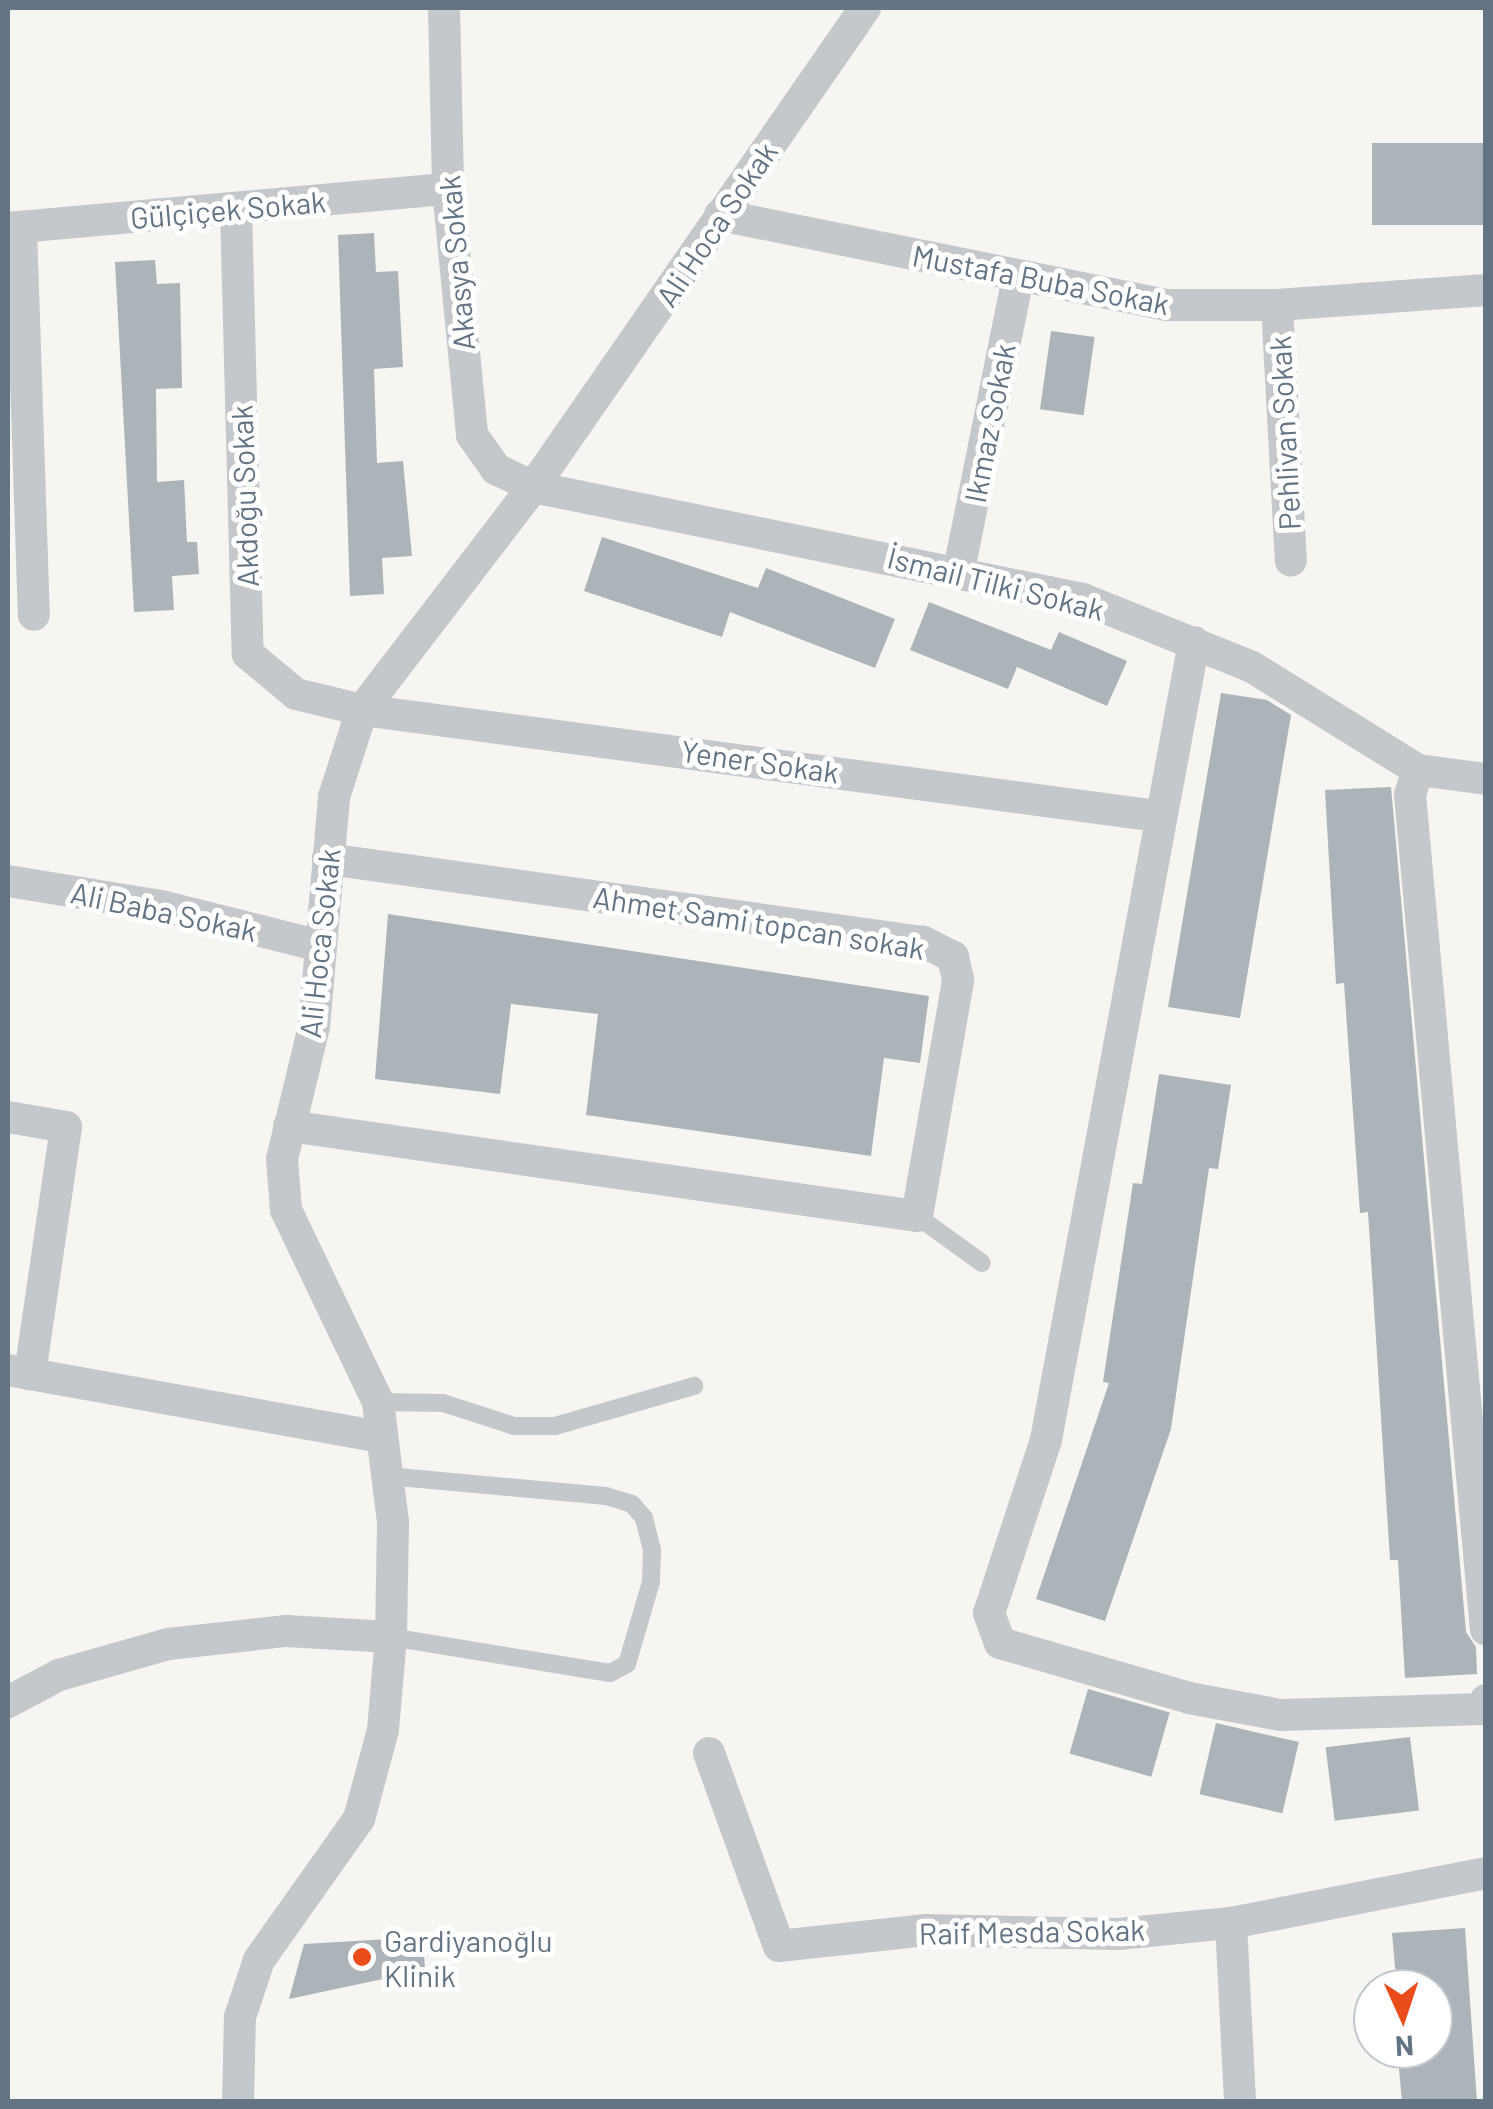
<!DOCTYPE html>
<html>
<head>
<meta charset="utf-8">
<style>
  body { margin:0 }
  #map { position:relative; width:1493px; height:2109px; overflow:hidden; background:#f5f5f1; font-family:Barlow,sans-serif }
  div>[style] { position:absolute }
  .building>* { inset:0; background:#acb4b9; transform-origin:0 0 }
  .service>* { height:18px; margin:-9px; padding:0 9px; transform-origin:9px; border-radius:9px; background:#c5c8cb }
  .minor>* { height:32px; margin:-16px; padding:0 16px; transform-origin:16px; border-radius:16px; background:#c5c8cb }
  .dots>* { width:28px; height:28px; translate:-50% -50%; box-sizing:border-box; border:5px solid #fff; border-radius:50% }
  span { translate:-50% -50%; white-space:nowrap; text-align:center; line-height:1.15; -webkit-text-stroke:10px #fff; paint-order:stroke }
  .street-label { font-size:30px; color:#637584 }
  .poi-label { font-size:30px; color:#637584 }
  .left { translate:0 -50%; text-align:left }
  .frame { position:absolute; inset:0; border:10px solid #637584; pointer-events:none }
  .north { position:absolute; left:1353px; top:1969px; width:100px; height:100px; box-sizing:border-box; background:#fff; border:2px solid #c1c8ce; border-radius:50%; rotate:177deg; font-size:28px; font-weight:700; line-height:40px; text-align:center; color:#637584 }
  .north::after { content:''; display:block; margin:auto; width:35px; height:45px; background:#eb4c1b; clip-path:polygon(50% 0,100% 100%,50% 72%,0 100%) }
</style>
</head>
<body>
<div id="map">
  <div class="building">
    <div style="left:1486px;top:143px;width:82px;height:114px;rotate:90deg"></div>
    <div style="clip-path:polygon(374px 233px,376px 272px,398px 271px,403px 367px,374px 369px,377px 463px,403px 461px,412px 556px,382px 558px,384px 594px,350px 596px,338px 235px)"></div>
    <div style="clip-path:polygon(155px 260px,157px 284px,180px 283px,182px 388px,156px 389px,157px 482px,184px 480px,187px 542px,197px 542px,199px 574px,172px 576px,174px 610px,134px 612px,115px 262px)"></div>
    <div style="left:1051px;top:331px;width:44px;height:79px;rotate:8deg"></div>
    <div style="clip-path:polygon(602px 537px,758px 588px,766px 568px,895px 619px,875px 668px,730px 612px,722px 637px,584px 591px)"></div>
    <div style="clip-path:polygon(929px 602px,1051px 650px,1059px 632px,1127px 661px,1107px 706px,1017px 667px,1008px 689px,910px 650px)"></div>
    <div style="clip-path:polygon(1221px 693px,1267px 700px,1291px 715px,1240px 1018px,1168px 1007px)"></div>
    <div style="clip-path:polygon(1391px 787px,1466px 1632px,1476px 1647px,1477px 1674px,1405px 1678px,1398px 1560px,1390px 1560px,1368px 1212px,1360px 1213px,1344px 983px,1336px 984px,1325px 790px)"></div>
    <div style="clip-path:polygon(388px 914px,929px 996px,920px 1063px,884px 1058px,871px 1156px,586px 1115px,598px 1014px,511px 1004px,500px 1094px,375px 1079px)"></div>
    <div style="clip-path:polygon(1159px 1074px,1231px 1085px,1218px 1169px,1209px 1168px,1171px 1429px,1105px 1621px,1036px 1599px,1109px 1383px,1103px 1382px,1133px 1183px,1142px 1184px)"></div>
    <div style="left:1088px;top:1689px;width:85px;height:67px;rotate:16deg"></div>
    <div style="left:1216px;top:1723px;width:85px;height:73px;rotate:13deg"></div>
    <div style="left:1410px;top:1737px;width:74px;height:85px;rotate:83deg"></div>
    <div style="clip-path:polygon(1465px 1928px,1477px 2102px,1402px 2102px,1398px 2058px,1433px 2055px,1433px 1989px,1397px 1989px,1392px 1933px)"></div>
    <div style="clip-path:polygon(423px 1937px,425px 1970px,289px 1999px,304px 1944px)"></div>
  </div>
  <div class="service">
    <div style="left:917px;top:1216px;width:80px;rotate:35.9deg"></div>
    <div style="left:378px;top:1402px;width:65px;rotate:0.9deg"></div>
    <div style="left:443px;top:1403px;width:75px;rotate:17.9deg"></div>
    <div style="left:514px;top:1426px;width:41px"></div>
    <div style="left:555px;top:1426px;width:145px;rotate:-16.1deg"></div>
    <div style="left:387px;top:1476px;width:220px;rotate:5.2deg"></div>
    <div style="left:606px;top:1496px;width:27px;rotate:17deg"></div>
    <div style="left:632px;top:1504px;width:18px;rotate:49deg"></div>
    <div style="left:644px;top:1518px;width:34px;rotate:76deg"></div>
    <div style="left:652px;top:1551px;width:31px;rotate:92deg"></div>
    <div style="left:651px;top:1582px;width:85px;rotate:106.3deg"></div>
    <div style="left:627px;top:1664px;width:19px;rotate:152deg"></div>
    <div style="left:610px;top:1673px;width:222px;rotate:-170.7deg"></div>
  </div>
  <div class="minor">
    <div style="left:444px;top:8px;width:181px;rotate:88.7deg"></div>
    <div style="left:448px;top:189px;width:247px;rotate:84.4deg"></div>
    <div style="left:472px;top:435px;width:42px;rotate:54.8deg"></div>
    <div style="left:496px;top:469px;width:41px;rotate:25.9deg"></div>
    <div style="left:533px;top:487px;width:561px;rotate:11.51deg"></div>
    <div style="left:1083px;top:599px;width:182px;rotate:21.9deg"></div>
    <div style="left:1252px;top:667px;width:195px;rotate:31.8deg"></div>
    <div style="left:1418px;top:770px;width:69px;rotate:7.5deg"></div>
    <div style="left:236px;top:209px;width:445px;rotate:88.5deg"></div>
    <div style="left:248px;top:654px;width:62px;rotate:39.8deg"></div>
    <div style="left:296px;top:694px;width:68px;rotate:13.6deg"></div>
    <div style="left:362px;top:710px;width:803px;rotate:7.59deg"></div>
    <div style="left:720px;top:215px;width:456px;rotate:11.4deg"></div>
    <div style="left:1167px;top:305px;width:110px"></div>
    <div style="left:1277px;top:305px;width:210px;rotate:-4.1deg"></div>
    <div style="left:8px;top:228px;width:442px;rotate:-5.1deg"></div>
    <div style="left:21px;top:228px;width:387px;rotate:88.1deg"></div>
    <div style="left:1277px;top:305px;width:256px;rotate:86.9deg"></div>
    <div style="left:959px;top:570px;width:299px;rotate:-78.6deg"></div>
    <div style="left:1194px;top:642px;width:812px;rotate:100.51deg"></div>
    <div style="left:1046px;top:1440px;width:182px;rotate:108.2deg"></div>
    <div style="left:989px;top:1613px;width:32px;rotate:70deg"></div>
    <div style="left:1000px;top:1643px;width:197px;rotate:16.2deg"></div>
    <div style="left:1189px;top:1698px;width:94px;rotate:10.5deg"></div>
    <div style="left:1281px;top:1715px;width:204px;rotate:-1.7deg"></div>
    <div style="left:1485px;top:1709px;width:9px;rotate:-84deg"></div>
    <div style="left:1418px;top:770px;width:26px;rotate:108deg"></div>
    <div style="left:1410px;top:795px;width:838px;rotate:84.8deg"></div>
    <div style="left:8px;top:881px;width:155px;rotate:9.3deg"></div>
    <div style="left:161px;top:906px;width:164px;rotate:14.1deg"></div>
    <div style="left:8px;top:1117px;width:59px;rotate:9.8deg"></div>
    <div style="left:66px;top:1127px;width:250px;rotate:98.3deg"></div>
    <div style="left:289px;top:1126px;width:634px;rotate:8.16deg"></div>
    <div style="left:917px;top:1216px;width:240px;rotate:-80.1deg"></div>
    <div style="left:958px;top:980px;width:24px;rotate:-102deg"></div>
    <div style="left:953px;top:957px;width:34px;rotate:-153deg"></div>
    <div style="left:923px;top:942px;width:601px;rotate:-172.06deg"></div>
    <div style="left:8px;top:1370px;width:380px;rotate:10.2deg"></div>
    <div style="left:8px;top:1702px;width:58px;rotate:-27.9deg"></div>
    <div style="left:59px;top:1675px;width:113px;rotate:-15.9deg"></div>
    <div style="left:168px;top:1644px;width:119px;rotate:-6.3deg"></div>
    <div style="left:286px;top:1631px;width:105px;rotate:3.3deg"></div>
    <div style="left:709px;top:1753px;width:205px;rotate:70.1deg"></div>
    <div style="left:779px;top:1946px;width:148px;rotate:-6.2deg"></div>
    <div style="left:926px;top:1930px;width:192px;rotate:1.2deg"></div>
    <div style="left:1118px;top:1934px;width:114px;rotate:-5.6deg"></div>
    <div style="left:1231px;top:1923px;width:260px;rotate:-11.1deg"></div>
    <div style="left:1231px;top:1923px;width:179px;rotate:87.1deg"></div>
    <div style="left:238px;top:2102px;width:85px;rotate:-88.7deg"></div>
    <div style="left:240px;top:2017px;width:60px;rotate:-71.6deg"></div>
    <div style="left:259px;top:1960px;width:173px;rotate:-54.7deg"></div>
    <div style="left:359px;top:1819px;width:92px;rotate:-74.9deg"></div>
    <div style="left:383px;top:1730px;width:93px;rotate:-85.1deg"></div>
    <div style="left:391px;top:1637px;width:115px;rotate:-89deg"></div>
    <div style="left:393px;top:1522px;width:121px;rotate:-97.1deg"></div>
    <div style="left:378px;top:1402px;width:213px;rotate:-115.6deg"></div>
    <div style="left:286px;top:1210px;width:51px;rotate:-94.5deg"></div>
    <div style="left:282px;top:1159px;width:136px;rotate:-76.4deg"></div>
    <div style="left:314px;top:1027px;width:231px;rotate:-85deg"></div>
    <div style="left:334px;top:797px;width:91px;rotate:-72.2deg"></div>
    <div style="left:362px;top:710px;width:281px;rotate:-52.5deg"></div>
    <div style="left:533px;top:487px;width:583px;rotate:-55.27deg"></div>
  </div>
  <div class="dots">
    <div style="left:362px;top:1957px;background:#eb4c1b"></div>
  </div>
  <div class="street-label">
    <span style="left:228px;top:209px;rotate:-5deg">Gülçiçek Sokak</span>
    <span style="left:716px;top:224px;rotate:-56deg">Ali Hoca Sokak</span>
    <span style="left:456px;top:263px;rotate:-95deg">Akasya Sokak</span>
    <span style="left:1041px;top:279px;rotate:11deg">Mustafa Buba Sokak</span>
    <span style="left:989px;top:423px;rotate:-79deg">Ikmaz Sokak</span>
    <span style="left:1284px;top:433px;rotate:-93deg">Pehlivan Sokak</span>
    <span style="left:244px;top:496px;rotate:-92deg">Akdoğu Sokak</span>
    <span style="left:996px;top:583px;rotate:14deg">İsmail Tilki Sokak</span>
    <span style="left:760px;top:761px;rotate:8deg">Yener Sokak</span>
    <span style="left:164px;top:911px;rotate:12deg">Ali Baba Sokak</span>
    <span style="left:759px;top:922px;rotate:9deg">Ahmet Sami topcan sokak</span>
    <span style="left:319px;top:943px;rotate:-84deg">Ali Hoca Sokak</span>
    <span style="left:1032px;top:1931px;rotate:-1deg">Raif Mesda Sokak</span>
  </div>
  <div class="poi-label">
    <span class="left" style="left:384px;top:1957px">Gardiyanoğlu<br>Klinik</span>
  </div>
  <div class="frame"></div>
  <div class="north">N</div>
</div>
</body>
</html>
